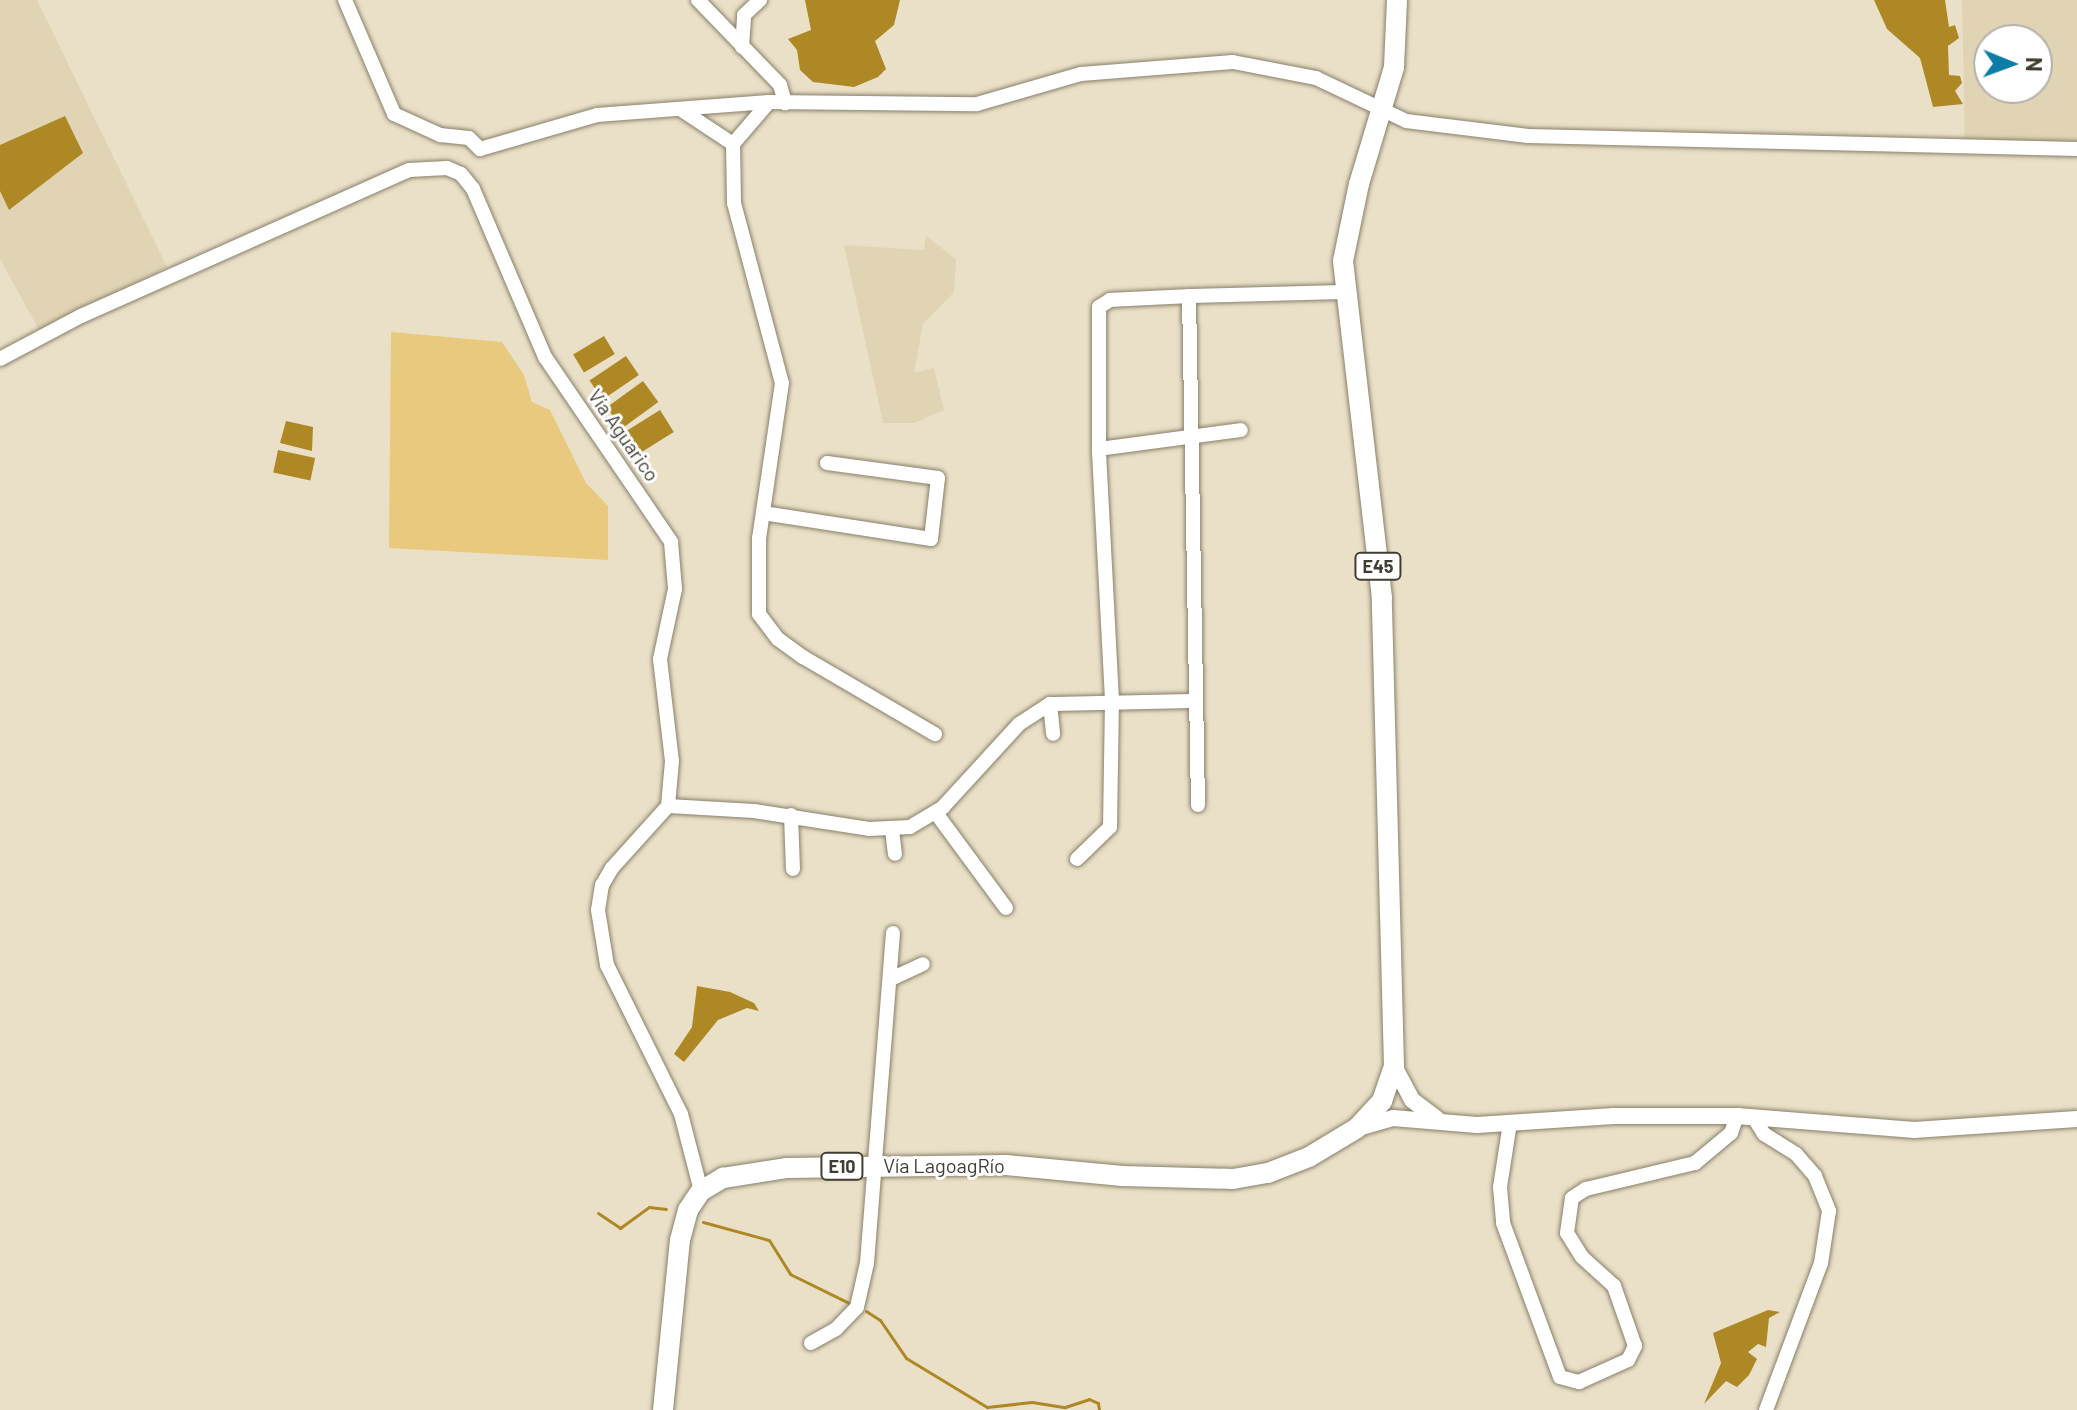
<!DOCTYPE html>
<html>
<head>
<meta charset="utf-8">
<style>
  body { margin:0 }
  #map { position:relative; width:2077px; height:1410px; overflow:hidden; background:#eae0c8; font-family:Barlow,sans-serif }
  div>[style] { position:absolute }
  .built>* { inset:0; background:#e1d4b5 }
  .green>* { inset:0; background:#e9c97d }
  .water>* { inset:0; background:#ad8824; transform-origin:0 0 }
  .stream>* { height:3px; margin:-1.5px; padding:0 1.5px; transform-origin:1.5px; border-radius:1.5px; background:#ad8824 }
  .roads { filter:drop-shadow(0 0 2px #89806a) drop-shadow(0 0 2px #89806a) }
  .minor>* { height:14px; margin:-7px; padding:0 7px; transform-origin:7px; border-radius:7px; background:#fff }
  .major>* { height:16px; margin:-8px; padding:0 8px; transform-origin:8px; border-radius:8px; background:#fff }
  .highway>* { height:20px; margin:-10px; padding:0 10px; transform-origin:10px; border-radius:10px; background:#fff }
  span { translate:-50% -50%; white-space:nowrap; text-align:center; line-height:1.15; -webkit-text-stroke:6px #fff; paint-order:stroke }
  .shield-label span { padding:2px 6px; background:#fff; border:2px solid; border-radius:6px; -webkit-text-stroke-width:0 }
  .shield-label { font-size:18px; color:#413d33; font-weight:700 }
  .street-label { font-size:20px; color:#413d33 }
  .north { position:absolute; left:1973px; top:24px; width:80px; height:80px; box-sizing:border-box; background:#fff; border:2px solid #b3b1ad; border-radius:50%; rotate:91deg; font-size:22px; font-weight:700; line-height:32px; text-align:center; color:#413d33 }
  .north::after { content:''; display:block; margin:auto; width:28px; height:36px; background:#0e7da5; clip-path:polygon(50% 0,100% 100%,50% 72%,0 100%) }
</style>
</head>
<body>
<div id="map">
  <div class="built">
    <div style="clip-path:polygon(0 0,37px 0,167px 267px,39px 330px,0 259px)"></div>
    <div style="clip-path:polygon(evenodd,1962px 0,2077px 0,2077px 150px,1965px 149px,1962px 0,1989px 40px,2037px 40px,2037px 88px,1989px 88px,1989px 40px)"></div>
    <div style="clip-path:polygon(926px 236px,956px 259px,954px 292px,923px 324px,914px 373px,934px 368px,944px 410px,914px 423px,883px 423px,844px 245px,924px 250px)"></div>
  </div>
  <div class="green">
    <div style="clip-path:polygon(391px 332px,502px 342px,524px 375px,532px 402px,550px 410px,586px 483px,608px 506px,608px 560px,389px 548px)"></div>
  </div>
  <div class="water">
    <div style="clip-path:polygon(805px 0,900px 0,894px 25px,875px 41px,886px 69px,878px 77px,854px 87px,813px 82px,800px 70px,797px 50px,788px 39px,811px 30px)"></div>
    <div style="clip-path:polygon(1874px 0,1945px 0,1949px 27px,1955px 25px,1959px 38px,1948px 46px,1949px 75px,1960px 76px,1962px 83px,1955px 91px,1963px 104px,1933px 107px,1920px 58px,1887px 29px)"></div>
    <div style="clip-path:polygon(65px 116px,83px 153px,9px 210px,0 191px,0 145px)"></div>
    <div style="left:604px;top:336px;width:21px;height:36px;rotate:59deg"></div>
    <div style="left:626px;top:356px;width:23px;height:44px;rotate:56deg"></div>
    <div style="left:643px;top:381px;width:26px;height:45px;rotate:54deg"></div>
    <div style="left:660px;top:410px;width:26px;height:42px;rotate:58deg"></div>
    <div style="clip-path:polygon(286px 421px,313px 427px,312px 451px,280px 443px)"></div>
    <div style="left:278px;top:450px;width:38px;height:23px;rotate:12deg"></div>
    <div style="clip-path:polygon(697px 986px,730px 992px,754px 1003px,759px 1011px,747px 1008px,718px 1020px,684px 1062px,674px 1054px,692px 1027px)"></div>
    <div style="clip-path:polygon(1768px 1310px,1780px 1312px,1769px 1318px,1766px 1347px,1758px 1344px,1748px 1352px,1757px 1359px,1749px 1375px,1737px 1387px,1726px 1381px,1704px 1404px,1721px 1363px,1713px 1333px)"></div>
  </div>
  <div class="stream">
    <div style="left:598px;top:1213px;width:27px;rotate:34deg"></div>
    <div style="left:620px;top:1228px;width:36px;rotate:-36deg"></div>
    <div style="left:649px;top:1207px;width:17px;rotate:7deg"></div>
    <div style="left:703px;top:1222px;width:68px;rotate:15.3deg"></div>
    <div style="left:769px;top:1240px;width:40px;rotate:58deg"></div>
    <div style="left:790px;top:1274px;width:66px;rotate:26.2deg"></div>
    <div style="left:866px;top:1311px;width:17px;rotate:33deg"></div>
    <div style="left:880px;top:1320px;width:46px;rotate:55.6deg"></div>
    <div style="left:906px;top:1358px;width:95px;rotate:31.2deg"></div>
    <div style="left:987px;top:1407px;width:45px;rotate:-6.3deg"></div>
    <div style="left:1032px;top:1402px;width:33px;rotate:9deg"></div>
    <div style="left:1065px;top:1407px;width:25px;rotate:-18deg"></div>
    <div style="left:1089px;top:1399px;width:10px;rotate:24deg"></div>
    <div style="left:1098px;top:1403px;width:7px;rotate:82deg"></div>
  </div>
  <div class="roads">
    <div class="minor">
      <div style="left:345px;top:0;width:124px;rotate:66.7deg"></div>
      <div style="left:394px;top:114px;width:51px;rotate:24.5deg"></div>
      <div style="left:440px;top:135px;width:29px;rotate:6deg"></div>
      <div style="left:469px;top:138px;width:16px;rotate:45deg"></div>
      <div style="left:480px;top:149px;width:122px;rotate:-16.2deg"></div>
      <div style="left:597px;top:115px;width:172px;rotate:-4.3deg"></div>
      <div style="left:769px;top:102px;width:208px;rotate:0.6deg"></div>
      <div style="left:977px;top:104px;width:108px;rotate:-16.1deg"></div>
      <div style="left:1081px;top:74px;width:152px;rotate:-4.5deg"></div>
      <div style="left:1233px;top:62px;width:85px;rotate:10.9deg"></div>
      <div style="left:1316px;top:78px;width:100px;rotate:25.5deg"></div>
      <div style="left:1406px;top:121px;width:123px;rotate:7deg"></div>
      <div style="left:1528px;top:136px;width:549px;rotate:1.36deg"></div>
      <div style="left:698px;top:0;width:118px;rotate:46deg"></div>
      <div style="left:780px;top:85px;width:19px;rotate:74deg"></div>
      <div style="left:742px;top:47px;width:32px;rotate:-86deg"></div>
      <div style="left:744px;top:15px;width:22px;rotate:-43deg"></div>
      <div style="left:769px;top:102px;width:55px;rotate:130.6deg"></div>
      <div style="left:733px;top:144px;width:59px;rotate:89deg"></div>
      <div style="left:734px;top:203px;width:186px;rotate:75.1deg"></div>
      <div style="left:782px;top:383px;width:157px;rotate:98.4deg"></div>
      <div style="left:759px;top:538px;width:76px;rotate:90deg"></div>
      <div style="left:759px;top:614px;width:31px;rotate:53deg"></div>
      <div style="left:778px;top:639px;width:31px;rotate:36deg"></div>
      <div style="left:803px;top:657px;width:153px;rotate:30.3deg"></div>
      <div style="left:680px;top:109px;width:64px;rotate:33.4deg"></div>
      <div style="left:0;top:359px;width:92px;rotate:-28deg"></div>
      <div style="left:81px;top:316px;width:359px;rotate:-24deg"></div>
      <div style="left:409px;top:170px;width:38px;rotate:-3deg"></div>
      <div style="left:447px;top:168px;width:15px;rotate:23deg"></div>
      <div style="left:461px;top:174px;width:19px;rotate:51deg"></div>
      <div style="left:473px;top:189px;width:183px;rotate:66.8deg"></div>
      <div style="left:545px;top:357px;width:224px;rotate:55.7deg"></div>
      <div style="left:671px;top:542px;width:47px;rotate:85.1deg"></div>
      <div style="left:675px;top:589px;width:72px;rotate:102.1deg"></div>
      <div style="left:660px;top:659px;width:103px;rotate:83.3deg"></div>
      <div style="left:672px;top:761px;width:45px;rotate:95.1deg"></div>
      <div style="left:668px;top:806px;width:84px;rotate:132.1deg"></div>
      <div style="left:612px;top:868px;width:20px;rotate:120deg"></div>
      <div style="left:602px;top:885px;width:25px;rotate:99deg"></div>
      <div style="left:598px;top:910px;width:56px;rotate:80.7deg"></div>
      <div style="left:607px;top:965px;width:166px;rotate:63.6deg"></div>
      <div style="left:681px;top:1114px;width:80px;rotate:75.4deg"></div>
      <div style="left:1099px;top:449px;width:142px;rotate:-90deg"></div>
      <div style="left:1099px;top:307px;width:13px;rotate:-32deg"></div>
      <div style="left:1110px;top:300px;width:79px;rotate:-2.9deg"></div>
      <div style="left:763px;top:513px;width:170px;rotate:8.8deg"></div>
      <div style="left:931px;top:539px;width:61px;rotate:-83.5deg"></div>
      <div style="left:938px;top:478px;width:112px;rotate:-172.3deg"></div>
      <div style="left:1050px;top:704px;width:30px;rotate:84deg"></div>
      <div style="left:1198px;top:805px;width:509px;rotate:-91.01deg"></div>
      <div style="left:1189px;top:296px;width:156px;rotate:-1.5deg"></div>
      <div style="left:668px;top:806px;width:86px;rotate:3.3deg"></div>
      <div style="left:754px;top:811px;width:116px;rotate:8.9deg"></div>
      <div style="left:869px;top:829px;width:41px;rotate:-2.8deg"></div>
      <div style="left:910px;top:827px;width:39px;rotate:-31deg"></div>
      <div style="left:943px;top:807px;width:113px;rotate:-47.5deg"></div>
      <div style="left:1019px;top:724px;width:37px;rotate:-33deg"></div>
      <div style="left:1050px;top:704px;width:145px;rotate:-1.2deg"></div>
      <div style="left:936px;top:813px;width:118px;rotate:53.6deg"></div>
      <div style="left:791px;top:815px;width:54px;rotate:87.9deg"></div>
      <div style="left:892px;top:830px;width:24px;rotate:83deg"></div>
      <div style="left:1077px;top:859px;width:46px;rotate:-44.1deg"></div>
      <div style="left:1110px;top:827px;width:127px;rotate:-89.1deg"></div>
      <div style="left:1112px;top:700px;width:251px;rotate:-93deg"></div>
      <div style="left:1099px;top:449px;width:143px;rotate:-7.6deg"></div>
      <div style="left:891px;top:979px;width:35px;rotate:-25deg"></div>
      <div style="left:1754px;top:1118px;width:19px;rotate:58deg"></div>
      <div style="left:1764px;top:1134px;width:38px;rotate:32deg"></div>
      <div style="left:1796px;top:1154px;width:29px;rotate:49deg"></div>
      <div style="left:1815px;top:1176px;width:38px;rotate:68deg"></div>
      <div style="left:1829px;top:1211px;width:53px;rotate:98.7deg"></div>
      <div style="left:1821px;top:1263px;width:157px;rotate:110.5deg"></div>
      <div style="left:1510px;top:1123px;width:65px;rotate:98.9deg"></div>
      <div style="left:1500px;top:1187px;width:36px;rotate:85deg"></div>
      <div style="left:1503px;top:1223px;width:164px;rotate:69.7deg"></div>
      <div style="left:1560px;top:1377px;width:20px;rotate:15deg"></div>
      <div style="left:1579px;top:1382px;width:54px;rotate:-24.2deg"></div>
      <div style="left:1628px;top:1360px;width:16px;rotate:-63deg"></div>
      <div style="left:1635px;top:1346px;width:64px;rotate:-109.3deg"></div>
      <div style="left:1614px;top:1286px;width:43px;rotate:-137.8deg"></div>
      <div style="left:1582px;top:1257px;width:28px;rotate:-122deg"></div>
      <div style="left:1567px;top:1233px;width:35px;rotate:-82deg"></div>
      <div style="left:1572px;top:1198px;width:17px;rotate:-33deg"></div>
      <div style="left:1586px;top:1189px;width:112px;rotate:-13.4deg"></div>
      <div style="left:1695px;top:1163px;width:47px;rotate:-39.8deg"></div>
      <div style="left:1731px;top:1133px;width:18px;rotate:-71deg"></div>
      <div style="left:811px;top:1343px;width:29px;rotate:-29deg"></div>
      <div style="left:836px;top:1329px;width:30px;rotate:-46deg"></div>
      <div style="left:857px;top:1307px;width:45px;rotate:-77.2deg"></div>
      <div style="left:867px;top:1263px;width:331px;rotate:-85.5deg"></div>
    </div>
    <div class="major">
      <div style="left:1394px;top:1066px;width:38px;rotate:62deg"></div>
      <div style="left:1412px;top:1100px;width:31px;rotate:37deg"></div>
      <div style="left:1358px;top:1128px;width:36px;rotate:-16deg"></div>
      <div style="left:1393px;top:1118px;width:84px;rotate:4.8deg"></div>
      <div style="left:1477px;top:1125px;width:137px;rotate:-3.8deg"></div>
      <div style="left:1614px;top:1116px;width:123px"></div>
      <div style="left:1737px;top:1116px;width:178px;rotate:4.5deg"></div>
      <div style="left:1914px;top:1130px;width:163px;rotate:-3.9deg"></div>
    </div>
    <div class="highway">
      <div style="left:663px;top:1410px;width:171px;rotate:-84.3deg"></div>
      <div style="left:680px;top:1240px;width:31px;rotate:-75deg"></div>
      <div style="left:688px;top:1210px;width:23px;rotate:-56deg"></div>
      <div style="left:701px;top:1191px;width:26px;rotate:-31deg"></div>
      <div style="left:723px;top:1178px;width:65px;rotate:-8.9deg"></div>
      <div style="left:787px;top:1168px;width:219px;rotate:-0.8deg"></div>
      <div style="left:1006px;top:1165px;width:117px;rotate:5.4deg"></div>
      <div style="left:1122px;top:1176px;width:111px;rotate:1.5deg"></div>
      <div style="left:1233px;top:1179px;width:36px;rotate:-10deg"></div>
      <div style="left:1268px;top:1173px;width:44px;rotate:-21.3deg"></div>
      <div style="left:1309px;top:1157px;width:56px;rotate:-31.1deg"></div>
      <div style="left:1357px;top:1128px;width:37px;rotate:-47deg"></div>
      <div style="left:1382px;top:1101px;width:37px;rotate:-71deg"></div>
      <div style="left:1394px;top:1066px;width:468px;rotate:-91.5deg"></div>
      <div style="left:1382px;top:598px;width:339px;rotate:-96.6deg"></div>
      <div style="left:1343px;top:261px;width:79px;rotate:-78.3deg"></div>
      <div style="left:1359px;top:184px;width:122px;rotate:-73.3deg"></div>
      <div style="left:1394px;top:67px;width:67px;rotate:-87.4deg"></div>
    </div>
  </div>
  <div class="shield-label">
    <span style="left:1378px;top:566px">E45</span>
    <span style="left:842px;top:1166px">E10</span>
  </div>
  <div class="street-label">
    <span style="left:624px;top:435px;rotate:55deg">Vía Aguarico</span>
    <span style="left:944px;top:1165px">Vía LagoagRío</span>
  </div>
  <div class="north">N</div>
</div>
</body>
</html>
